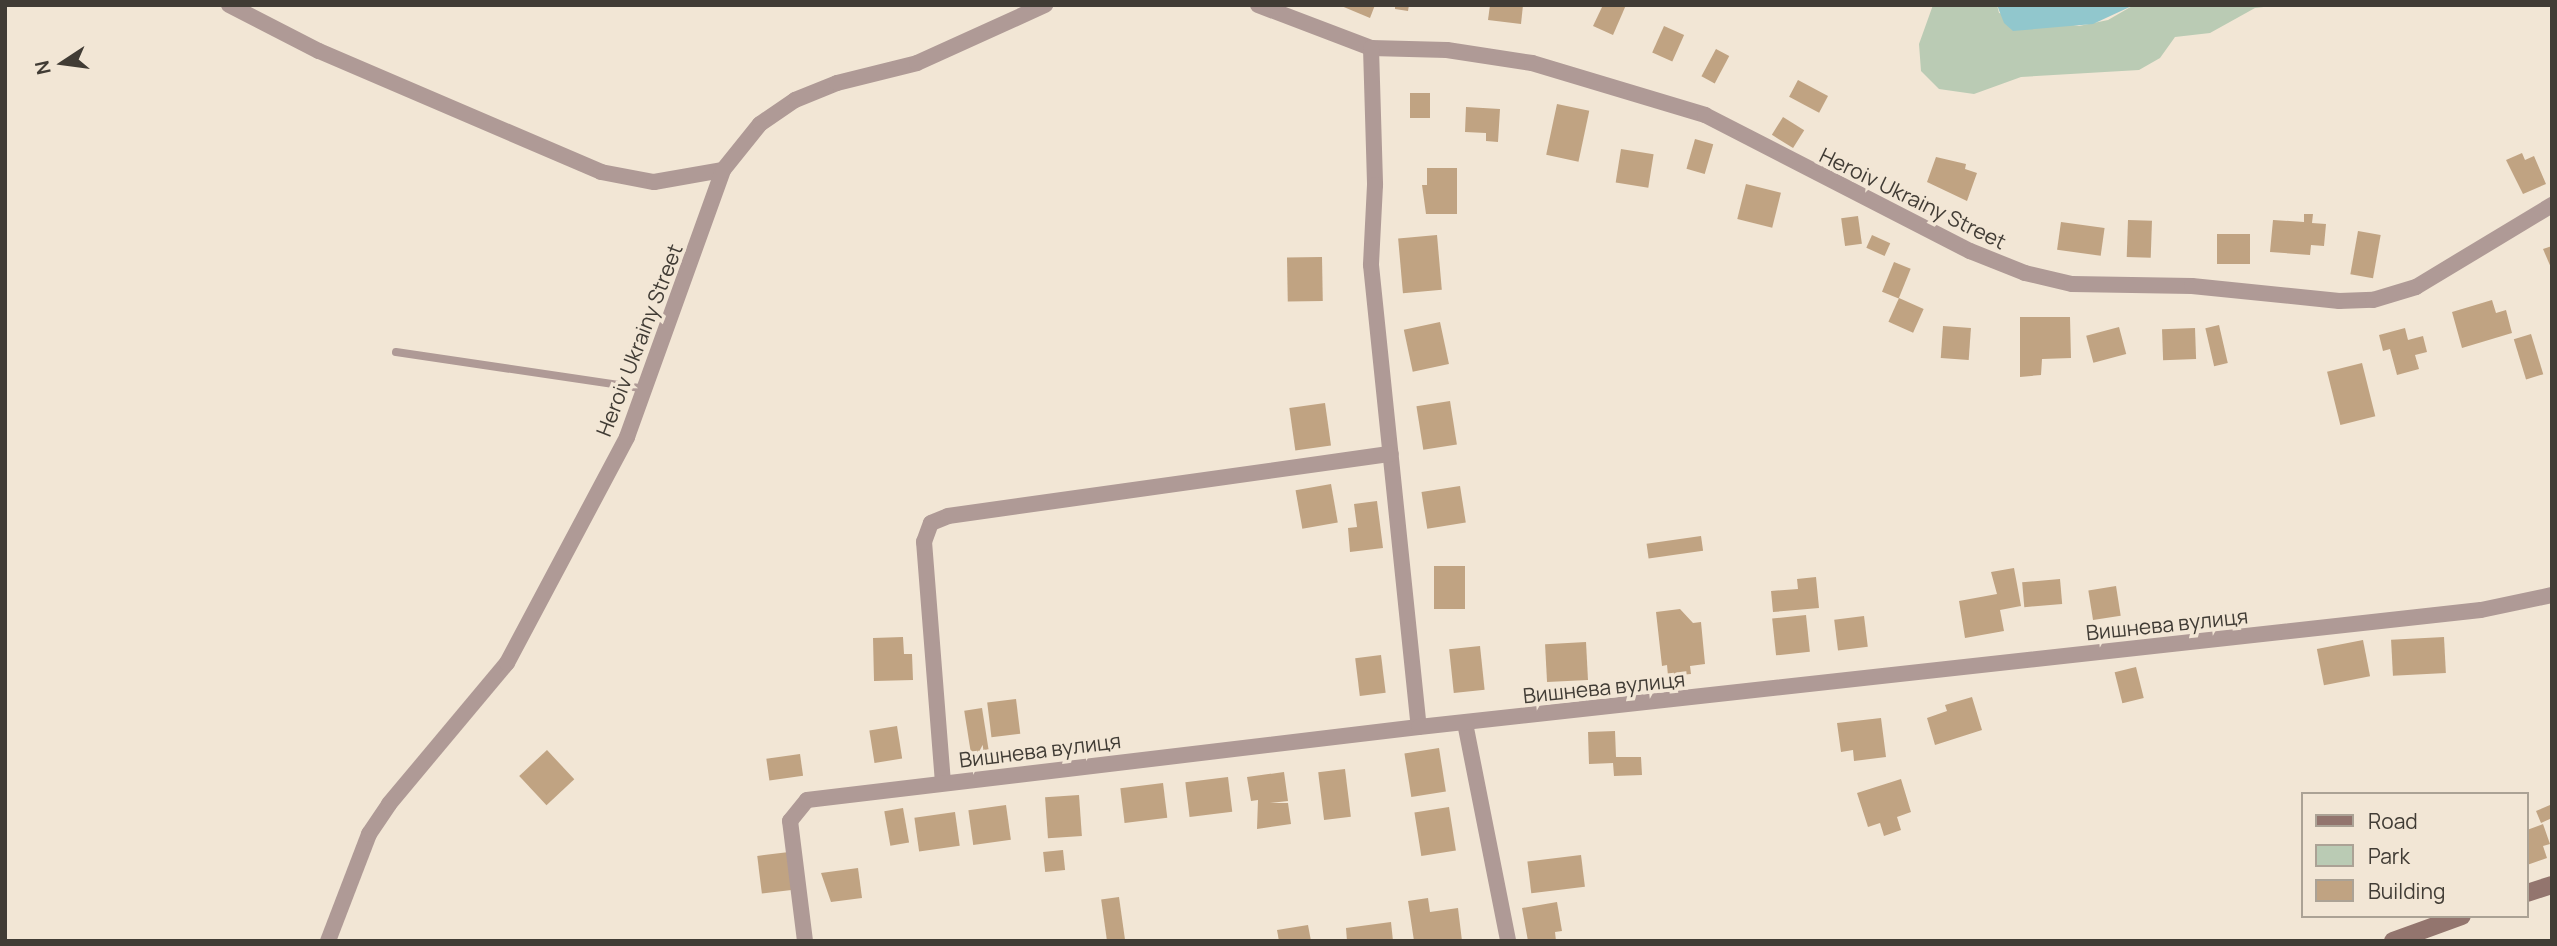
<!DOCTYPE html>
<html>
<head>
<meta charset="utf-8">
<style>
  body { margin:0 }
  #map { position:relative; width:2557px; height:946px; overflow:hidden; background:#f2e6d5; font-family:Manrope,sans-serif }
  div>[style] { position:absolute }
  .green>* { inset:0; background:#bacbb4 }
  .water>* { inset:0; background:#91c7cd }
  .building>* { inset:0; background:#c0a382; transform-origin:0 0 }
  .lane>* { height:8px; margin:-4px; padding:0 4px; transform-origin:4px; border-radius:4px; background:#af9a96 }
  .street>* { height:16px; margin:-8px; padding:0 8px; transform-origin:8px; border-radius:8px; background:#af9a96 }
  .secondary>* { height:18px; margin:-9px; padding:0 9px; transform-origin:9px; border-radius:9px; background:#93756e }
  span { translate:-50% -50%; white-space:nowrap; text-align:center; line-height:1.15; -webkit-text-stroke:7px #f2e6d5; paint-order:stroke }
  .street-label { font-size:21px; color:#413c35 }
  .frame { position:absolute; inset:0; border:7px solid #413c35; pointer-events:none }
  .legend { position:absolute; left:2301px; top:792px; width:228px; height:126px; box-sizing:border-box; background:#f2e6d5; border:2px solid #aba295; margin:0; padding:9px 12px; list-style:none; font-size:21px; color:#413c35 }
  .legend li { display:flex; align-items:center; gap:14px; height:35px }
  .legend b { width:35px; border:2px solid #aba295 }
  .north { position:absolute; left:28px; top:28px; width:70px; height:70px; -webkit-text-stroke:5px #f2e6d5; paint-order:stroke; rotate:257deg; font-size:19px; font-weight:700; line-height:28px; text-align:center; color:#413c35 }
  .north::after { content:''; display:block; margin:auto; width:24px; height:32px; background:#413c35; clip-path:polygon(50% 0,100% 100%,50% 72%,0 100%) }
</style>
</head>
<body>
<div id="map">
  <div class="green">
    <div style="clip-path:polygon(1933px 5px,1997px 5px,1999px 13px,2079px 26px,2108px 20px,2134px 5px,2281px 5px,2255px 8px,2210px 33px,2175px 37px,2160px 58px,2139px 70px,2021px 77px,1974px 94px,1939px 89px,1921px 71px,1919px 44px)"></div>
  </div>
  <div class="water">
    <div style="clip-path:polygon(1997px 5px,2134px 5px,2093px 24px,2013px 31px,2004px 23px)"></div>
  </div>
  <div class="building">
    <div style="clip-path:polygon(1339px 5px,1375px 5px,1370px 18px)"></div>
    <div style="clip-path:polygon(1395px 5px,1409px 5px,1408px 11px,1395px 9px)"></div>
    <div style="clip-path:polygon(1490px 5px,1523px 5px,1521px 24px,1488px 20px)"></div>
    <div style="clip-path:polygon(1603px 5px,1626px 5px,1613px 35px,1593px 26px)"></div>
    <div style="left:1664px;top:26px;width:22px;height:29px;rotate:24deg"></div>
    <div style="left:1716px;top:49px;width:15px;height:31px;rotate:28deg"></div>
    <div style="left:1798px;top:80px;width:34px;height:19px;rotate:28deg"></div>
    <div style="left:1410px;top:93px;width:20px;height:25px"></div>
    <div style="left:1557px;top:104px;width:33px;height:52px;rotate:12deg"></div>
    <div style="clip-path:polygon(1466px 107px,1500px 109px,1498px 142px,1486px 141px,1486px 133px,1465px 132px)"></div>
    <div style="left:1783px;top:117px;width:25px;height:21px;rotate:32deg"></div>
    <div style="left:1695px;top:139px;width:19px;height:31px;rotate:16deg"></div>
    <div style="left:1621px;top:149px;width:33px;height:34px;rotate:9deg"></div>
    <div style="clip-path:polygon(2522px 153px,2525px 160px,2534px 156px,2546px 184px,2523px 194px,2506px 160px)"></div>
    <div style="clip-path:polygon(1936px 157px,1966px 164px,1965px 169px,1977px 173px,1967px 201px,1927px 182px)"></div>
    <div style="clip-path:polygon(1427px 168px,1457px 168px,1457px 214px,1426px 214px,1422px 185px,1427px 185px)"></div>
    <div style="left:1746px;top:184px;width:36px;height:36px;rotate:14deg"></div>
    <div style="clip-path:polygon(2304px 214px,2313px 214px,2312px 223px,2326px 224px,2324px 246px,2311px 245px,2310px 255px,2270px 252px,2273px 220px,2304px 222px)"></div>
    <div style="left:1858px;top:216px;width:28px;height:17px;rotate:82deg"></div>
    <div style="left:2128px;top:220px;width:24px;height:37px;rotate:2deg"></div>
    <div style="left:2061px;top:222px;width:44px;height:28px;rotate:8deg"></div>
    <div style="left:2358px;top:231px;width:23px;height:44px;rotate:10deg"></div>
    <div style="left:2217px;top:234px;width:33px;height:30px"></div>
    <div style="left:1437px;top:235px;width:55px;height:39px;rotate:85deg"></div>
    <div style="left:1872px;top:235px;width:20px;height:14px;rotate:24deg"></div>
    <div style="clip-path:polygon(2552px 246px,2552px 270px,2543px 249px)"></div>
    <div style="left:1322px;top:257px;width:44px;height:35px;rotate:89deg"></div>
    <div style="left:1894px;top:262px;width:18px;height:32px;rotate:22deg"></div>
    <div style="left:1899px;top:298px;width:27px;height:26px;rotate:24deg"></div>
    <div style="clip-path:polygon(2492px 300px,2496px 313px,2506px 310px,2512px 333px,2462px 348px,2452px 312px)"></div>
    <div style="clip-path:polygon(2020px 317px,2070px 317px,2071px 358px,2042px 359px,2041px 375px,2020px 377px)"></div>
    <div style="left:1440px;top:322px;width:43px;height:37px;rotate:78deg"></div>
    <div style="left:2219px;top:325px;width:39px;height:14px;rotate:77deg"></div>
    <div style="left:1943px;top:326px;width:28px;height:32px;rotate:4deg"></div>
    <div style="left:2119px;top:327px;width:28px;height:34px;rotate:75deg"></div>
    <div style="left:2195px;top:328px;width:31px;height:33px;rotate:88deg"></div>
    <div style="clip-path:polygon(2405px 328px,2408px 340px,2423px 336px,2427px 352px,2415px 355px,2419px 369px,2397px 375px,2390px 349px,2383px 351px,2379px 335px)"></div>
    <div style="left:2531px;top:334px;width:42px;height:18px;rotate:73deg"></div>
    <div style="left:2362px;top:363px;width:55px;height:36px;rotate:76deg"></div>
    <div style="left:1450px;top:401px;width:44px;height:34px;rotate:81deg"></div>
    <div style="left:1325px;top:403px;width:43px;height:36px;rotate:82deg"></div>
    <div style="left:1331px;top:484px;width:39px;height:36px;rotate:80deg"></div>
    <div style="left:1460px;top:486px;width:37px;height:39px;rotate:81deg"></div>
    <div style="clip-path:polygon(1377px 501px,1383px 548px,1350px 552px,1348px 528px,1357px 527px,1354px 504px)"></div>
    <div style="left:1701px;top:536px;width:15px;height:55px;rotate:82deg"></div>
    <div style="left:1434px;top:566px;width:31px;height:43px"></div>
    <div style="clip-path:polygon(2014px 568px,2021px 606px,2000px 610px,2004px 631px,1965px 638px,1959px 601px,1997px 594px,1991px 572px)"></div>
    <div style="clip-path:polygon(1816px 577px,1819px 608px,1773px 612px,1771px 591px,1798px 589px,1797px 579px)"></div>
    <div style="left:2060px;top:579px;width:25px;height:38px;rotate:85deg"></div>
    <div style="left:2116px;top:586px;width:30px;height:28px;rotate:81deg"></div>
    <div style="clip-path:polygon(1680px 609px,1693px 623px,1701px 622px,1705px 664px,1690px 666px,1691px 674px,1668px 676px,1667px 665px,1662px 666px,1656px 612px)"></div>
    <div style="left:1806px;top:615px;width:37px;height:34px;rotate:84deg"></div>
    <div style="left:1864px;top:616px;width:31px;height:30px;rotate:83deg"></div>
    <div style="clip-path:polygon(903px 637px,904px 654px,912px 654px,913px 680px,874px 681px,873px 638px)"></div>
    <div style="left:2444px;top:637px;width:36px;height:53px;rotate:87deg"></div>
    <div style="left:2363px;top:640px;width:37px;height:47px;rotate:79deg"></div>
    <div style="left:1586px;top:642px;width:38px;height:41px;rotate:87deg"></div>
    <div style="left:1480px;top:646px;width:44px;height:31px;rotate:84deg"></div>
    <div style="left:1381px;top:655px;width:38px;height:26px;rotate:83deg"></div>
    <div style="left:2136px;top:667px;width:32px;height:22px;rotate:76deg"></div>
    <div style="clip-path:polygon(1972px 697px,1982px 730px,1935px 745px,1927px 718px,1947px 711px,1945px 705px)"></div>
    <div style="left:1016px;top:699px;width:35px;height:29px;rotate:83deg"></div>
    <div style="left:982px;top:708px;width:50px;height:18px;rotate:81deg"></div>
    <div style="clip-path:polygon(1881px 718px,1886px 757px,1854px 761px,1853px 750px,1841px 752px,1837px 723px)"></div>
    <div style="left:897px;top:726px;width:33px;height:28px;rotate:81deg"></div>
    <div style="clip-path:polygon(1615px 731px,1616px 757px,1641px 757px,1642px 775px,1614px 776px,1613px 763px,1589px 764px,1588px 732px)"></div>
    <div style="left:1439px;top:748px;width:44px;height:35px;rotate:81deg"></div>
    <div style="left:547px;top:750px;width:40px;height:38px;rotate:47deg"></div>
    <div style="left:800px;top:754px;width:22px;height:34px;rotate:82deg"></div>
    <div style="left:1345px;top:769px;width:48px;height:27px;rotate:83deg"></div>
    <div style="clip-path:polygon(1284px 772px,1288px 801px,1270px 803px,1288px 803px,1291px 824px,1257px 829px,1258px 800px,1251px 801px,1247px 777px)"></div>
    <div style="left:1228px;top:777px;width:35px;height:43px;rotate:83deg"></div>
    <div style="clip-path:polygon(1901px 779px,1911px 812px,1897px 817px,1901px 830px,1884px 836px,1880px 823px,1868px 827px,1857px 793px)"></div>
    <div style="left:1163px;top:783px;width:35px;height:43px;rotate:83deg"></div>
    <div style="left:1079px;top:795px;width:41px;height:34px;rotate:86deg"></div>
    <div style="left:1006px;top:805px;width:35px;height:38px;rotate:82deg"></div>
    <div style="clip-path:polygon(2550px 805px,2552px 818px,2541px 823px,2536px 811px)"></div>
    <div style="left:1449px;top:807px;width:44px;height:35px;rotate:81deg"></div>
    <div style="left:903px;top:808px;width:35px;height:19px;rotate:80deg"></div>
    <div style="left:955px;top:812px;width:34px;height:41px;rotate:82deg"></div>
    <div style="clip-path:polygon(2543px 824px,2550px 844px,2543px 846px,2547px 858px,2527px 865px,2527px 830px)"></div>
    <div style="left:1063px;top:850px;width:20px;height:20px;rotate:84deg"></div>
    <div style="left:789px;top:852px;width:38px;height:32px;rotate:83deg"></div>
    <div style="left:1581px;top:855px;width:32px;height:54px;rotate:83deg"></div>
    <div style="clip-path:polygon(858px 868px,862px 898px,831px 902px,821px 873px)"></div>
    <div style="left:1119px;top:897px;width:44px;height:18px;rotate:82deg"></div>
    <div style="clip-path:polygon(1428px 898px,1430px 912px,1458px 908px,1462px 941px,1414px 941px,1408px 901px)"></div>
    <div style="clip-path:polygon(1557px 902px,1562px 931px,1555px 932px,1556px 941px,1528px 941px,1522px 908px)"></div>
    <div style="clip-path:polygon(1391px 922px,1393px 941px,1347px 941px,1346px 928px)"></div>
    <div style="clip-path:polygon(1308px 925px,1311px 941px,1279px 941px,1277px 930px)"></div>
  </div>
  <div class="lane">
    <div style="left:396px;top:352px;width:254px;rotate:8.4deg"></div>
  </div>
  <div class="street">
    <div style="left:229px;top:5px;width:101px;rotate:27.1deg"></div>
    <div style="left:319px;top:51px;width:307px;rotate:23.2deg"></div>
    <div style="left:601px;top:172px;width:54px;rotate:10.7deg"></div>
    <div style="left:654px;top:182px;width:70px;rotate:-9.9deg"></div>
    <div style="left:1258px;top:5px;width:121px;rotate:20.8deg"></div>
    <div style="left:1371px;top:48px;width:76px;rotate:1.5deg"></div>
    <div style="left:1447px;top:50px;width:86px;rotate:8.7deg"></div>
    <div style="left:1532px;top:63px;width:181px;rotate:16.7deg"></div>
    <div style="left:1705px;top:115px;width:298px;rotate:27.2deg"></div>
    <div style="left:1970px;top:251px;width:59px;rotate:21.8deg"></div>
    <div style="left:2025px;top:273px;width:48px;rotate:13.2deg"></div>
    <div style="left:2072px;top:284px;width:120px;rotate:1deg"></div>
    <div style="left:2192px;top:286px;width:148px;rotate:5.8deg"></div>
    <div style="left:2339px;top:301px;width:34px;rotate:-2deg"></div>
    <div style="left:2373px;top:300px;width:45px;rotate:-16.8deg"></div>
    <div style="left:2416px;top:287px;width:159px;rotate:-31.1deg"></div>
    <div style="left:1371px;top:48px;width:137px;rotate:88.3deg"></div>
    <div style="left:1375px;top:185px;width:80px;rotate:92.9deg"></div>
    <div style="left:1371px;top:265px;width:464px;rotate:84.1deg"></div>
    <div style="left:1465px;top:723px;width:222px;rotate:78.8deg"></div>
    <div style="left:943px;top:783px;width:242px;rotate:-94.5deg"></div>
    <div style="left:924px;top:542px;width:20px;rotate:-70deg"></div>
    <div style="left:931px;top:523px;width:18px;rotate:-22deg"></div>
    <div style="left:948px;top:516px;width:447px;rotate:-8deg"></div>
    <div style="left:328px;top:941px;width:115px;rotate:-69deg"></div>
    <div style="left:369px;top:834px;width:36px;rotate:-56deg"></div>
    <div style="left:389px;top:804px;width:184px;rotate:-50.1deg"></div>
    <div style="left:507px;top:663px;width:256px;rotate:-62deg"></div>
    <div style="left:627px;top:437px;width:284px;rotate:-70.2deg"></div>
    <div style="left:723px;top:170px;width:59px;rotate:-51.2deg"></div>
    <div style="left:760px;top:124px;width:42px;rotate:-34.4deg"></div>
    <div style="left:795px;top:100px;width:45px;rotate:-22deg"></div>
    <div style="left:837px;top:83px;width:82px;rotate:-14deg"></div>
    <div style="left:917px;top:63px;width:141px;rotate:-24.4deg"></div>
    <div style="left:805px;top:941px;width:121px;rotate:-97.1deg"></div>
    <div style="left:790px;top:821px;width:27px;rotate:-51deg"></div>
    <div style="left:807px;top:800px;width:616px;rotate:-6.8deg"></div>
    <div style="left:1419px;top:727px;width:1068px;rotate:-6.29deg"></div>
    <div style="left:2481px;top:610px;width:73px;rotate:-11.9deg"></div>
  </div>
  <div class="secondary">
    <div style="left:2527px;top:893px;width:26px;rotate:-18deg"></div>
    <div style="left:2393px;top:941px;width:73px;rotate:-19.9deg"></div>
  </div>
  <div class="street-label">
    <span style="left:1913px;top:198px;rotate:26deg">Heroiv Ukrainy Street</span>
    <span style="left:639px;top:340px;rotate:-69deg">Heroiv Ukrainy Street</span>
    <span style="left:2167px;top:624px;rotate:-6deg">Вишнева вулиця</span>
    <span style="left:1604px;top:687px;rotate:-6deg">Вишнева вулиця</span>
    <span style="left:1040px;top:750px;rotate:-7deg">Вишнева вулиця</span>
  </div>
  <div class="frame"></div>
  <ul class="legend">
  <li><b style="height:9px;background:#93756e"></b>Road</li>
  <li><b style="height:19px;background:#bacbb4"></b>Park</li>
  <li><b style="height:19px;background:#c0a382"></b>Building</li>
  </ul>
  <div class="north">N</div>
</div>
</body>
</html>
